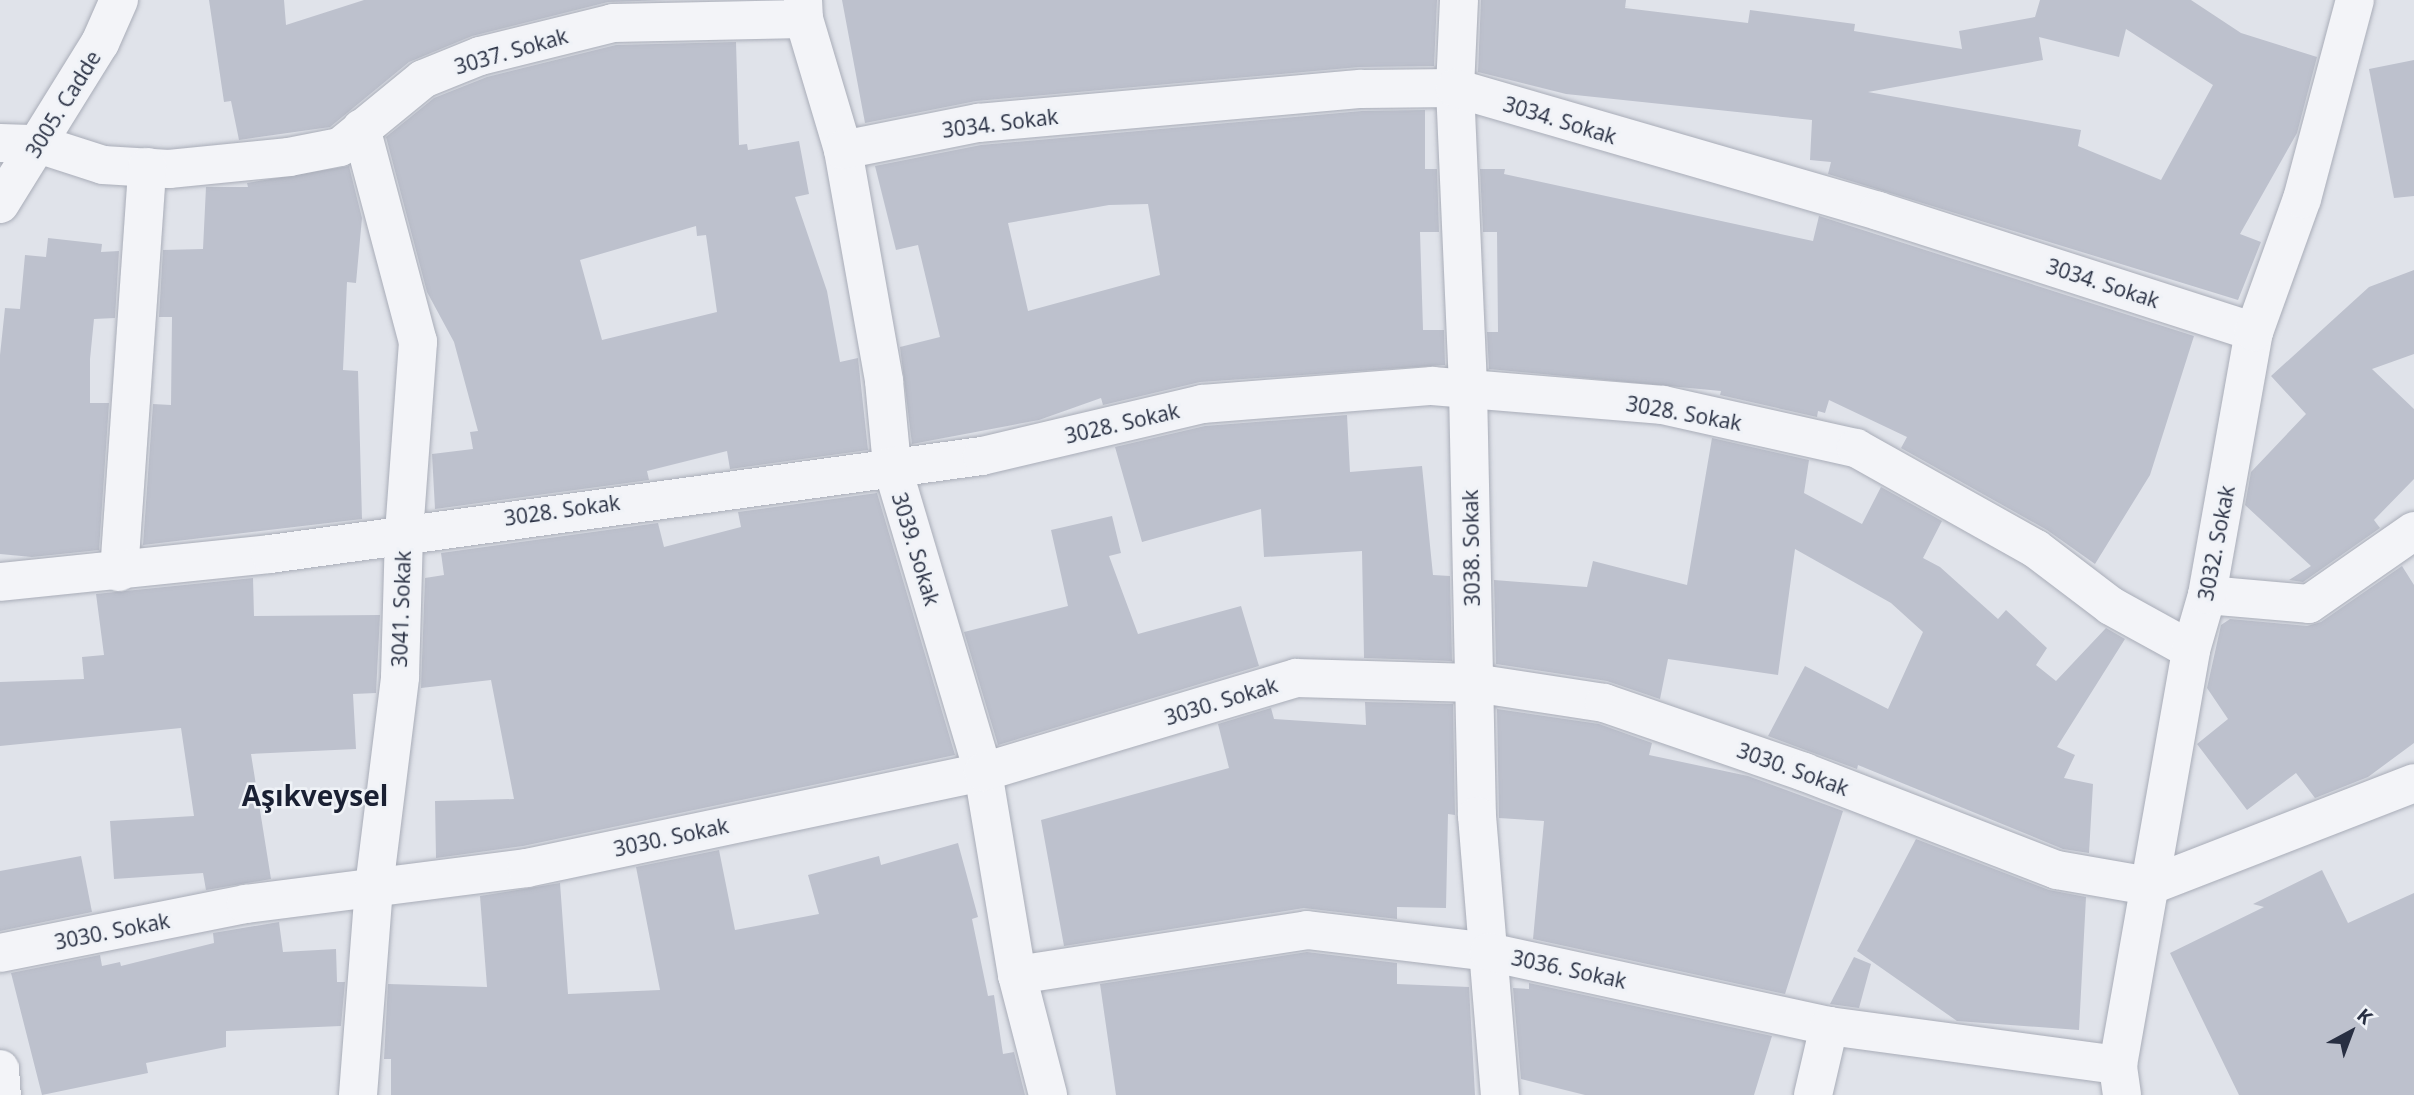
<!DOCTYPE html>
<html>
<head>
<meta charset="utf-8">
<style>
  body { margin:0 }
  #map { position:relative; width:2414px; height:1095px; overflow:hidden; background:#e0e3ea; font-family:"Open Sans",sans-serif }
  div>[style] { position:absolute }
  .building>* { inset:0; background:#bdc1cd }
  .roads { filter:drop-shadow(0 0 2px #a9adb8) drop-shadow(0 0 2px #a9adb8) }
  .street>* { height:38px; margin:-19px; padding:0 19px; transform-origin:19px; border-radius:19px; background:#f3f4f8 }
  span { translate:-50% -50%; white-space:nowrap; text-align:center; line-height:1.15; -webkit-text-stroke:5px #eff2f7; paint-order:stroke }
  .street-label { font-size:21px; color:#282f42 }
  .district-label { font-size:28px; color:#1a2033; font-weight:700 }
  .north { position:absolute; left:2316px; top:997px; width:70px; height:70px; -webkit-text-stroke:5px #eff2f7; paint-order:stroke; rotate:41deg; font-size:19px; font-weight:700; line-height:28px; text-align:center; color:#282f42 }
  .north::after { content:''; display:block; margin:auto; width:24px; height:32px; background:#282f42; clip-path:polygon(50% 0,100% 100%,50% 72%,0 100%) }
</style>
</head>
<body>
<div id="map">
  <div class="building">
    <div style="clip-path:polygon(209px 0,284px 0,286px 25px,364px 0,666px 0,608px 2px,472px 36px,409px 62px,330px 127px,239px 140px,231px 101px,224px 102px)"></div>
    <div style="clip-path:polygon(842px 0,1437px 0,1434px 66px,1359px 67px,976px 101px,865px 123px)"></div>
    <div style="clip-path:polygon(evenodd,1481px 0,1626px 0,1625px 8px,1748px 23px,1750px 10px,1855px 24px,1854px 31px,1962px 49px,1959px 31px,2035px 17px,2040px 0,2191px 0,2241px 33px,2317px 57px,2297px 133px,2240px 234px,2261px 242px,2238px 300px,1828px 174px,1831px 162px,1810px 160px,1812px 120px,1566px 94px,1478px 72px,1481px 0,2126px 29px,2213px 85px,2161px 180px,2078px 146px,2081px 130px,1868px 92px,2043px 60px,2039px 37px,2119px 57px,2126px 29px)"></div>
    <div style="clip-path:polygon(evenodd,736px 42px,739px 145px,747px 144px,748px 150px,799px 141px,809px 194px,795px 197px,827px 291px,840px 362px,858px 358px,868px 450px,730px 469px,727px 451px,647px 471px,649px 480px,435px 509px,432px 454px,473px 449px,470px 432px,478px 431px,454px 342px,427px 292px,386px 137px,434px 98px,487px 77px,616px 45px,736px 42px,696px 226px,697px 236px,706px 235px,717px 312px,602px 340px,580px 260px,696px 226px)"></div>
    <div style="clip-path:polygon(2414px 60px,2414px 196px,2394px 198px,2369px 69px)"></div>
    <div style="clip-path:polygon(evenodd,1425px 110px,1425px 169px,1437px 169px,1439px 232px,1420px 232px,1423px 330px,1444px 330px,1445px 365px,1200px 382px,1103px 405px,1101px 398px,1039px 420px,912px 444px,900px 347px,940px 337px,918px 245px,896px 250px,875px 166px,981px 145px,1362px 111px,1425px 110px,1148px 204px,1160px 275px,1028px 311px,1008px 223px,1109px 205px,1148px 204px)"></div>
    <div style="clip-path:polygon(349px 166px,362px 218px,356px 283px,347px 282px,343px 370px,358px 371px,362px 519px,143px 545px,153px 404px,171px 405px,172px 317px,159px 317px,163px 250px,203px 249px,206px 187px,248px 187px,247px 183px)"></div>
    <div style="clip-path:polygon(1480px 169px,1505px 169px,1504px 174px,1813px 241px,1819px 216px,2194px 336px,2150px 475px,2095px 564px,2047px 530px,1901px 448px,1907px 437px,1829px 400px,1825px 413px,1818px 411px,1817px 417px,1720px 395px,1721px 391px,1489px 369px,1487px 332px,1498px 332px,1497px 232px,1483px 232px)"></div>
    <div style="clip-path:polygon(48px 238px,102px 244px,101px 252px,119px 251px,115px 318px,94px 319px,90px 359px,90px 403px,109px 403px,99px 550px,32px 557px,0 554px,0 355px,5px 308px,20px 309px,25px 255px,46px 257px)"></div>
    <div style="clip-path:polygon(2414px 270px,2414px 354px,2372px 369px,2414px 409px,2414px 479px,2374px 520px,2380px 528px,2303px 582px,2289px 580px,2311px 566px,2245px 505px,2251px 472px,2306px 414px,2271px 376px,2369px 287px)"></div>
    <div style="clip-path:polygon(1347px 415px,1350px 472px,1422px 466px,1433px 575px,1450px 576px,1452px 661px,1364px 658px,1362px 551px,1264px 557px,1261px 509px,1142px 542px,1115px 447px,1205px 426px)"></div>
    <div style="clip-path:polygon(1712px 438px,1809px 460px,1804px 493px,1862px 524px,1881px 487px,1942px 521px,1923px 558px,1940px 567px,1998px 619px,2006px 610px,2047px 648px,2036px 665px,2056px 681px,2106px 628px,2125px 639px,2057px 747px,2075px 755px,2064px 778px,2093px 784px,2089px 853px,2063px 849px,1858px 765px,1857px 769px,1768px 736px,1805px 666px,1888px 709px,1923px 632px,1891px 603px,1795px 549px,1778px 675px,1668px 659px,1660px 699px,1607px 681px,1496px 664px,1494px 580px,1587px 587px,1593px 561px,1687px 585px)"></div>
    <div style="clip-path:polygon(877px 493px,955px 755px,523px 846px,436px 858px,435px 801px,514px 799px,491px 680px,421px 688px,425px 578px,444px 575px,441px 553px,658px 523px,664px 547px,741px 527px,738px 512px)"></div>
    <div style="clip-path:polygon(1112px 516px,1121px 553px,1109px 556px,1138px 634px,1241px 606px,1259px 666px,998px 745px,964px 632px,1068px 606px,1051px 530px)"></div>
    <div style="clip-path:polygon(2402px 566px,2414px 585px,2414px 743px,2368px 777px,2315px 798px,2296px 773px,2247px 810px,2197px 744px,2228px 719px,2207px 688px,2221px 625px,2230px 619px,2307px 626px,2321px 622px)"></div>
    <div style="clip-path:polygon(253px 578px,254px 616px,380px 615px,376px 693px,353px 694px,356px 749px,251px 754px,271px 879px,206px 890px,203px 873px,114px 879px,110px 821px,194px 816px,181px 728px,0 746px,0 682px,84px 679px,82px 657px,104px 655px,96px 594px)"></div>
    <div style="clip-path:polygon(1365px 702px,1453px 704px,1455px 815px,1448px 814px,1446px 908px,1397px 907px,1397px 919px,1304px 908px,1064px 946px,1041px 820px,1229px 768px,1218px 724px,1271px 708px,1274px 719px,1366px 725px)"></div>
    <div style="clip-path:polygon(1497px 709px,1599px 724px,1652px 743px,1649px 755px,1748px 776px,1843px 811px,1785px 994px,1533px 939px,1544px 821px,1499px 818px)"></div>
    <div style="clip-path:polygon(1916px 839px,2049px 890px,2086px 897px,2079px 1030px,1957px 1021px,1857px 951px)"></div>
    <div style="clip-path:polygon(958px 843px,978px 917px,972px 919px,988px 996px,994px 995px,1003px 1054px,1014px 1052px,1025px 1095px,391px 1095px,391px 1059px,384px 1059px,388px 984px,487px 987px,480px 896px,560px 883px,568px 994px,660px 990px,636px 867px,719px 850px,735px 930px,819px 914px,808px 875px,879px 856px,881px 865px)"></div>
    <div style="clip-path:polygon(81px 856px,92px 912px,0 931px,0 871px)"></div>
    <div style="clip-path:polygon(2322px 870px,2348px 923px,2414px 893px,2414px 1095px,2239px 1095px,2170px 953px,2264px 907px,2253px 904px)"></div>
    <div style="clip-path:polygon(279px 922px,283px 952px,336px 949px,337px 982px,345px 982px,341px 1026px,226px 1031px,226px 1047px,146px 1063px,148px 1073px,42px 1095px,11px 973px,100px 955px,102px 966px,120px 962px,121px 966px,214px 943px,213px 933px)"></div>
    <div style="clip-path:polygon(1307px 952px,1397px 963px,1397px 984px,1469px 987px,1475px 1095px,1116px 1095px,1100px 984px)"></div>
    <div style="clip-path:polygon(1854px 957px,1871px 964px,1859px 1008px,1830px 1004px)"></div>
    <div style="clip-path:polygon(1529px 983px,1772px 1036px,1754px 1095px,1585px 1095px,1521px 1079px,1513px 988px,1529px 989px)"></div>
  </div>
  <div class="roads">
    <div class="street">
      <div style="left:803px;top:0;width:19px;rotate:87deg"></div>
      <div style="left:804px;top:19px;width:137px;rotate:73.4deg"></div>
      <div style="left:843px;top:150px;width:235px;rotate:79.9deg"></div>
      <div style="left:884px;top:381px;width:85px;rotate:84.6deg"></div>
      <div style="left:892px;top:466px;width:319px;rotate:73.4deg"></div>
      <div style="left:983px;top:772px;width:206px;rotate:80.5deg"></div>
      <div style="left:1017px;top:975px;width:124px;rotate:75.5deg"></div>
      <div style="left:1459px;top:0;width:88px;rotate:92.6deg"></div>
      <div style="left:1455px;top:88px;width:301px;rotate:87.5deg"></div>
      <div style="left:1468px;top:389px;width:427px;rotate:88.8deg"></div>
      <div style="left:1477px;top:816px;width:280px;rotate:85.3deg"></div>
      <div style="left:0;top:143px;width:38px;rotate:2deg"></div>
      <div style="left:38px;top:144px;width:68px;rotate:17.9deg"></div>
      <div style="left:103px;top:165px;width:66px;rotate:3.5deg"></div>
      <div style="left:169px;top:169px;width:121px;rotate:-5.7deg"></div>
      <div style="left:289px;top:157px;width:52px;rotate:-11.1deg"></div>
      <div style="left:340px;top:147px;width:107px;rotate:-39.3deg"></div>
      <div style="left:423px;top:79px;width:61px;rotate:-22deg"></div>
      <div style="left:480px;top:56px;width:137px;rotate:-13.9deg"></div>
      <div style="left:613px;top:23px;width:191px;rotate:-1.2deg"></div>
      <div style="left:843px;top:150px;width:138px;rotate:-11.3deg"></div>
      <div style="left:978px;top:123px;width:385px;rotate:-5.1deg"></div>
      <div style="left:1361px;top:89px;width:94px;rotate:-0.6deg"></div>
      <div style="left:1455px;top:88px;width:441px;rotate:16.2deg"></div>
      <div style="left:1878px;top:211px;width:395px;rotate:17.8deg"></div>
      <div style="left:0;top:204px;width:190px;rotate:-58.2deg"></div>
      <div style="left:100px;top:43px;width:47px;rotate:-66.2deg"></div>
      <div style="left:119px;top:572px;width:406px;rotate:-86deg"></div>
      <div style="left:0;top:582px;width:271px;rotate:-5.9deg"></div>
      <div style="left:270px;top:554px;width:719px;rotate:-7.84deg"></div>
      <div style="left:982px;top:456px;width:226px;rotate:-13.3deg"></div>
      <div style="left:1202px;top:404px;width:231px;rotate:-4.5deg"></div>
      <div style="left:1432px;top:386px;width:232px;rotate:4.7deg"></div>
      <div style="left:1663px;top:405px;width:198px;rotate:12.6deg"></div>
      <div style="left:1856px;top:448px;width:206px;rotate:29.3deg"></div>
      <div style="left:2036px;top:549px;width:94px;rotate:37.2deg"></div>
      <div style="left:2111px;top:606px;width:91px;rotate:28.8deg"></div>
      <div style="left:2207px;top:595px;width:102px;rotate:5deg"></div>
      <div style="left:2309px;top:604px;width:128px;rotate:-34.8deg"></div>
      <div style="left:0;top:953px;width:251px;rotate:-11.3deg"></div>
      <div style="left:246px;top:904px;width:283px;rotate:-7.3deg"></div>
      <div style="left:527px;top:868px;width:466px;rotate:-11.9deg"></div>
      <div style="left:983px;top:772px;width:327px;rotate:-16.7deg"></div>
      <div style="left:1296px;top:678px;width:178px;rotate:1.6deg"></div>
      <div style="left:1474px;top:683px;width:132px;rotate:8.7deg"></div>
      <div style="left:1604px;top:703px;width:212px;rotate:19deg"></div>
      <div style="left:1804px;top:772px;width:271px;rotate:21.2deg"></div>
      <div style="left:2057px;top:870px;width:93px;rotate:9.9deg"></div>
      <div style="left:2149px;top:886px;width:284px;rotate:-21.2deg"></div>
      <div style="left:1017px;top:975px;width:293px;rotate:-8.8deg"></div>
      <div style="left:1307px;top:930px;width:183px;rotate:6.9deg"></div>
      <div style="left:1489px;top:952px;width:348px;rotate:12.3deg"></div>
      <div style="left:1829px;top:1026px;width:292px;rotate:7.7deg"></div>
      <div style="left:0;top:1069px;width:26px;rotate:86deg"></div>
      <div style="left:358px;top:1095px;width:209px;rotate:-85.6deg"></div>
      <div style="left:374px;top:887px;width:212px;rotate:-82.9deg"></div>
      <div style="left:400px;top:677px;width:144px;rotate:-88.4deg"></div>
      <div style="left:404px;top:533px;width:192px;rotate:-85.8deg"></div>
      <div style="left:418px;top:342px;width:221px;rotate:-104.9deg"></div>
      <div style="left:1813px;top:1095px;width:71px;rotate:-76.9deg"></div>
      <div style="left:2122px;top:1095px;width:30px;rotate:-98deg"></div>
      <div style="left:2118px;top:1065px;width:421px;rotate:-80deg"></div>
      <div style="left:2191px;top:650px;width:57px;rotate:-73.8deg"></div>
      <div style="left:2207px;top:595px;width:267px;rotate:-79.9deg"></div>
      <div style="left:2254px;top:332px;width:141px;rotate:-70.2deg"></div>
      <div style="left:2302px;top:199px;width:206px;rotate:-75.1deg"></div>
    </div>
  </div>
  <div class="street-label">
    <span style="left:511px;top:51px;rotate:-16deg">3037. Sokak</span>
    <span style="left:63px;top:104px;rotate:-58deg">3005. Cadde</span>
    <span style="left:1560px;top:120px;rotate:17deg">3034. Sokak</span>
    <span style="left:1000px;top:123px;rotate:-7deg">3034. Sokak</span>
    <span style="left:2103px;top:283px;rotate:18deg">3034. Sokak</span>
    <span style="left:1684px;top:413px;rotate:10deg">3028. Sokak</span>
    <span style="left:1122px;top:423px;rotate:-13deg">3028. Sokak</span>
    <span style="left:562px;top:510px;rotate:-8deg">3028. Sokak</span>
    <span style="left:2216px;top:543px;rotate:-79deg">3032. Sokak</span>
    <span style="left:1471px;top:548px;rotate:-91deg">3038. Sokak</span>
    <span style="left:916px;top:549px;rotate:73deg">3039. Sokak</span>
    <span style="left:401px;top:609px;rotate:-88deg">3041. Sokak</span>
    <span style="left:1221px;top:701px;rotate:-17deg">3030. Sokak</span>
    <span style="left:1793px;top:769px;rotate:20deg">3030. Sokak</span>
    <span style="left:671px;top:837px;rotate:-12deg">3030. Sokak</span>
    <span style="left:112px;top:931px;rotate:-11deg">3030. Sokak</span>
    <span style="left:1569px;top:969px;rotate:12deg">3036. Sokak</span>
  </div>
  <div class="district-label">
    <span style="left:315px;top:795px">Aşıkveysel</span>
  </div>
  <div class="north">K</div>
</div>
</body>
</html>
